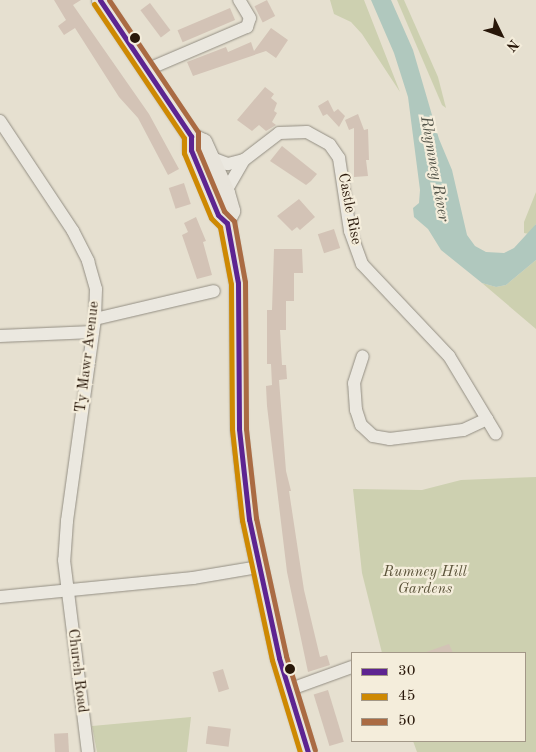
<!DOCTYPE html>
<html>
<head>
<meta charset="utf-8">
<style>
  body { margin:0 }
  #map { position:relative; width:536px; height:752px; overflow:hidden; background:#e6e0d0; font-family:"Old Standard TT",serif }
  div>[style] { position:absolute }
  .green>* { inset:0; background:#cdd0b0 }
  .water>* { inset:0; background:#b0c8be }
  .building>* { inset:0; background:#d3c3b6; transform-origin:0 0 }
  .roads { filter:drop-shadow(0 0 1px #938e83) drop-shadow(0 0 1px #938e83) }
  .minor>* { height:12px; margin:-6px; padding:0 6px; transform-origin:6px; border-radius:6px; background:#ebe8e0 }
  .major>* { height:16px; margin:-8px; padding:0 8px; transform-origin:8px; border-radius:8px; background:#e8e4db }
  .bus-1>* { height:5px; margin:-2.5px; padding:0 2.5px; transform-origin:2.5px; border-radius:2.5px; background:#5d2491 }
  .bus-2>* { height:5px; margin:-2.5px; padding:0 2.5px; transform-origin:2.5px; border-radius:2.5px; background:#ce8902 }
  .bus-3>* { height:5px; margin:-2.5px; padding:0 2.5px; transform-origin:2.5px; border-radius:2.5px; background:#aa6b43 }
  .dots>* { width:14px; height:14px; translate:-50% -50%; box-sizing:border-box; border:2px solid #f4eddb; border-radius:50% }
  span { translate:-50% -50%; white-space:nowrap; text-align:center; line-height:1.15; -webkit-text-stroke:4.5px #f4eddb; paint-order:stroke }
  .street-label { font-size:15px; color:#281709 }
  .park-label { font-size:15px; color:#5b533a; font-style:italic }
  .water-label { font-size:16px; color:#505146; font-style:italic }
  .legend { position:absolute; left:351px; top:652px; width:175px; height:90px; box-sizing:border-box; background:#f4eddb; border:1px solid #a29787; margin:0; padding:6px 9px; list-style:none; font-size:15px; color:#281709 }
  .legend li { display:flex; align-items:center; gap:10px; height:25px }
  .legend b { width:25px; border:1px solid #a29787 }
  .north { position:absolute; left:476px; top:10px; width:50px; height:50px; -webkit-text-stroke:4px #f4eddb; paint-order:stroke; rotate:132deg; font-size:14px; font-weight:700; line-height:20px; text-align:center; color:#281709 }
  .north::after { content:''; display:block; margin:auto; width:18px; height:22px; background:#281709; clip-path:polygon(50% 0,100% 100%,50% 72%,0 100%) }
</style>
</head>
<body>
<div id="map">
  <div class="green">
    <div style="clip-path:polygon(330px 0,364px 0,400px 92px,362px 34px,351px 22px,334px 14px)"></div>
    <div style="clip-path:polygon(397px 0,404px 0,438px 77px,446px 108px,442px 105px)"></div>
    <div style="clip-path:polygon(536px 192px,536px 224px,529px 234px,524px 233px,524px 222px)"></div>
    <div style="clip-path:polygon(536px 260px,536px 329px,482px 283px,496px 287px,506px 285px)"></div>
    <div style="clip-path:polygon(536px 477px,536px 752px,417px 752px,413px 741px,525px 741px,525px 653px,382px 653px,362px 573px,353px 489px,422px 490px,461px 480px)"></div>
    <div style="clip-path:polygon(191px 717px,187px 752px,97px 752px,92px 726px)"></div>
  </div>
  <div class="water">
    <div style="clip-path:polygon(371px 0,391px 0,413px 50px,439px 139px,452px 170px,467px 235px,475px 246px,486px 252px,504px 253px,514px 248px,536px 224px,536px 260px,506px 285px,496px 287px,482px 283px,441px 250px,428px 229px,414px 217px,413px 208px,419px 203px,420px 190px,408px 97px,394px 53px)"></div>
  </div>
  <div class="building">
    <div style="clip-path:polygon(54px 0,81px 0,73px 5px,149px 114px,179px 169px,168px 175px,138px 118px,119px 97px,75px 28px,64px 35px,58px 26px,66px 20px)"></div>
    <div style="left:267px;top:0;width:18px;height:14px;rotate:63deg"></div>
    <div style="left:150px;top:3px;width:34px;height:12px;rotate:53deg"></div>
    <div style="left:230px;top:8px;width:13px;height:57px;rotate:67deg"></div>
    <div style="clip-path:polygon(271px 28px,288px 40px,276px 58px,266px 51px,193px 76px,187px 62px,226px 47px,228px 52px,251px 42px,254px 51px)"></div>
    <div style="clip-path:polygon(265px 87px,274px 94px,271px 98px,277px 103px,274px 111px,277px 113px,272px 122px,276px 125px,266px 131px,259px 125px,252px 131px,237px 120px)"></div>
    <div style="clip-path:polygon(328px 100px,334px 112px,338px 109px,345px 116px,339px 127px,327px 114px,323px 116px,318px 106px)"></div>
    <div style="clip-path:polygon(358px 114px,364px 130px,368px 129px,369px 160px,366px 160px,368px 176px,354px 177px,354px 128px,349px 130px,345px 120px)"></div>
    <div style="clip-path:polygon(282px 146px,317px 174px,311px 181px,306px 185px,270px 161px)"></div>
    <div style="left:184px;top:183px;width:22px;height:16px;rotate:72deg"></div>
    <div style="clip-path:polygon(299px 199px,315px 217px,300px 230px,297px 227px,292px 231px,277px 216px)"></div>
    <div style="clip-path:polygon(196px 217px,206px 241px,203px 242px,212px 275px,197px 279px,182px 235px,188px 232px,184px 223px)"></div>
    <div style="left:334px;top:229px;width:20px;height:17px;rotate:72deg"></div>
    <div style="clip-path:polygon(274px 249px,302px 249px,303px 273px,294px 273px,294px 301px,286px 301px,286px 330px,280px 330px,282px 365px,286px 365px,287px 379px,279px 380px,286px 471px,291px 491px,289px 491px,304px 590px,320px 657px,327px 655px,330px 665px,308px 672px,287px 572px,267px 406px,266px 386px,272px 385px,271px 364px,267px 364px,267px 310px,272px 310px)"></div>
    <div style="clip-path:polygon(449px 644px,453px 653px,426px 653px,426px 652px)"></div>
    <div style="left:223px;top:669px;width:21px;height:11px;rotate:73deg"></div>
    <div style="left:328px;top:690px;width:54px;height:15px;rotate:73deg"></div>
    <div style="left:208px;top:726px;width:23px;height:18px;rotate:7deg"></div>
    <div style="left:68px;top:733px;width:19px;height:14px;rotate:87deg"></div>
  </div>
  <div class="roads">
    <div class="minor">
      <div style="left:146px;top:70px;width:110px;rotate:-23.1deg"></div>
      <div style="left:247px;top:27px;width:9px;rotate:-72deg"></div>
      <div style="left:250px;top:18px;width:21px;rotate:-121deg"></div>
      <div style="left:0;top:121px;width:132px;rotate:56.4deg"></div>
      <div style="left:73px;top:231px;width:34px;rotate:63deg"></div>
      <div style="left:88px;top:261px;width:29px;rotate:74deg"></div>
      <div style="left:96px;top:289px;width:30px;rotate:92deg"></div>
      <div style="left:95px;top:319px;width:204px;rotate:97.9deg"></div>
      <div style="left:67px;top:521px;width:39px;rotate:94deg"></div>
      <div style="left:64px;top:560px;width:193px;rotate:82.9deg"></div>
      <div style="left:212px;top:158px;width:17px;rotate:21deg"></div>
      <div style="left:228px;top:164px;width:16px;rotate:-14deg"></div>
      <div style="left:226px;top:191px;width:36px;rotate:-60deg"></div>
      <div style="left:244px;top:160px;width:44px;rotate:-37.6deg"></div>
      <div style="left:279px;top:133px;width:28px;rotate:-2deg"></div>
      <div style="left:307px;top:132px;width:26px;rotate:29deg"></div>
      <div style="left:330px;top:145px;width:16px;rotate:55deg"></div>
      <div style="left:339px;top:158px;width:74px;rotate:81.4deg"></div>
      <div style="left:350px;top:231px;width:35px;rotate:70deg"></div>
      <div style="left:362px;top:264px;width:127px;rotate:46.6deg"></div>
      <div style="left:449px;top:356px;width:74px;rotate:58.9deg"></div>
      <div style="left:487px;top:419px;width:26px;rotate:155deg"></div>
      <div style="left:463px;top:430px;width:74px;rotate:173deg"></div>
      <div style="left:390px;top:439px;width:17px;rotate:-170deg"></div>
      <div style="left:373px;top:436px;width:16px;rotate:-137deg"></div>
      <div style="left:361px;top:425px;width:16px;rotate:-108deg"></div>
      <div style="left:356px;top:410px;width:27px;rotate:-94deg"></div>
      <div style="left:354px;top:383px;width:28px;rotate:-72deg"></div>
      <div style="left:95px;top:319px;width:122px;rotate:-13.2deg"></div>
      <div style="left:0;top:336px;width:93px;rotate:-2.5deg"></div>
      <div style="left:487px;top:419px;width:17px;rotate:59deg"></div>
      <div style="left:0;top:597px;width:194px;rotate:-5.6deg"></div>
      <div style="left:193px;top:578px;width:67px;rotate:-9.5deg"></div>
      <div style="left:288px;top:690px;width:68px;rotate:-19.8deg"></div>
    </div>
    <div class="major">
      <div style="left:100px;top:0;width:164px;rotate:56.2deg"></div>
      <div style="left:191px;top:136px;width:14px;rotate:90deg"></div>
      <div style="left:191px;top:150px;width:70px;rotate:67.4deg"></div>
      <div style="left:218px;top:215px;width:12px;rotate:42deg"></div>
      <div style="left:227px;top:223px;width:61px;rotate:79.6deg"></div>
      <div style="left:238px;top:283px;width:146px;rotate:89.6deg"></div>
      <div style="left:239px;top:429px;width:91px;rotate:83.7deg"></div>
      <div style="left:249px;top:519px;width:142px;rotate:77.8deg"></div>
      <div style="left:279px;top:658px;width:98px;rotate:72.9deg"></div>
      <div style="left:191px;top:136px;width:14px;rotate:25deg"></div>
      <div style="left:204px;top:142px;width:56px;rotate:65.7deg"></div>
      <div style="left:227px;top:193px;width:19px;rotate:74deg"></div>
      <div style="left:232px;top:211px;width:13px;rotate:113deg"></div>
    </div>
  </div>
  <div class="bus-1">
    <div style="left:100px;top:0;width:164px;rotate:56.2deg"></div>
    <div style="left:191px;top:136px;width:14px;rotate:90deg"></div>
    <div style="left:191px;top:150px;width:70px;rotate:67.4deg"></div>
    <div style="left:218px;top:215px;width:12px;rotate:42deg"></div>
    <div style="left:227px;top:223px;width:61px;rotate:79.6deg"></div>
    <div style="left:238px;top:283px;width:146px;rotate:89.6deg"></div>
    <div style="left:239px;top:429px;width:91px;rotate:83.7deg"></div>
    <div style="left:249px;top:519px;width:142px;rotate:77.8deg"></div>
    <div style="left:279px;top:658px;width:98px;rotate:72.9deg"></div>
  </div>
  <div class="bus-2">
    <div style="left:94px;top:4px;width:161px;rotate:56.1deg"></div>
    <div style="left:184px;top:138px;width:15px;rotate:90deg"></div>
    <div style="left:184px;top:153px;width:70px;rotate:67.4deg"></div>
    <div style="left:211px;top:218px;width:13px;rotate:45deg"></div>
    <div style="left:220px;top:227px;width:58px;rotate:79.1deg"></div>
    <div style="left:231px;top:284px;width:145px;rotate:89.6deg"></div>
    <div style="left:232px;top:429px;width:92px;rotate:83.7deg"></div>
    <div style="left:242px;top:520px;width:143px;rotate:77.9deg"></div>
    <div style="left:272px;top:660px;width:96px;rotate:73.1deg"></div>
  </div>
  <div class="bus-3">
    <div style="left:109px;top:0;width:159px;rotate:56deg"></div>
    <div style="left:198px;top:132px;width:17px;rotate:90deg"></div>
    <div style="left:198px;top:149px;width:67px;rotate:67.2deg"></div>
    <div style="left:224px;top:211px;width:14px;rotate:45deg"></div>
    <div style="left:234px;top:221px;width:62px;rotate:79.8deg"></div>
    <div style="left:245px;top:282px;width:147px;rotate:89.6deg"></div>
    <div style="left:246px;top:429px;width:90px;rotate:83.6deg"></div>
    <div style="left:256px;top:518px;width:141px;rotate:77.7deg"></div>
    <div style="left:286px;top:656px;width:98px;rotate:72.9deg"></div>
  </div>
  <div class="dots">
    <div style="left:135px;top:38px;background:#281709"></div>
    <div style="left:290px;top:669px;background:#281709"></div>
  </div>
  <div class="street-label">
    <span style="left:349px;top:209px;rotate:79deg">Castle Rise</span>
    <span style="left:88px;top:357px;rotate:-83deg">Ty Mawr Avenue</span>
    <span style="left:77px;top:671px;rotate:83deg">Church Road</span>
  </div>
  <div class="park-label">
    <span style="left:425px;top:581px">Rumney Hill<br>Gardens</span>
  </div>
  <div class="water-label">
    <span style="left:434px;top:169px;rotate:80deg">Rhymney River</span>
  </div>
  <ul class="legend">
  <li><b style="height:6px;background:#5d2491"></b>30</li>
  <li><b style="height:6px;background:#ce8902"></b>45</li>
  <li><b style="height:6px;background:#aa6b43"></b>50</li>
  </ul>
  <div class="north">N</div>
</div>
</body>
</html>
